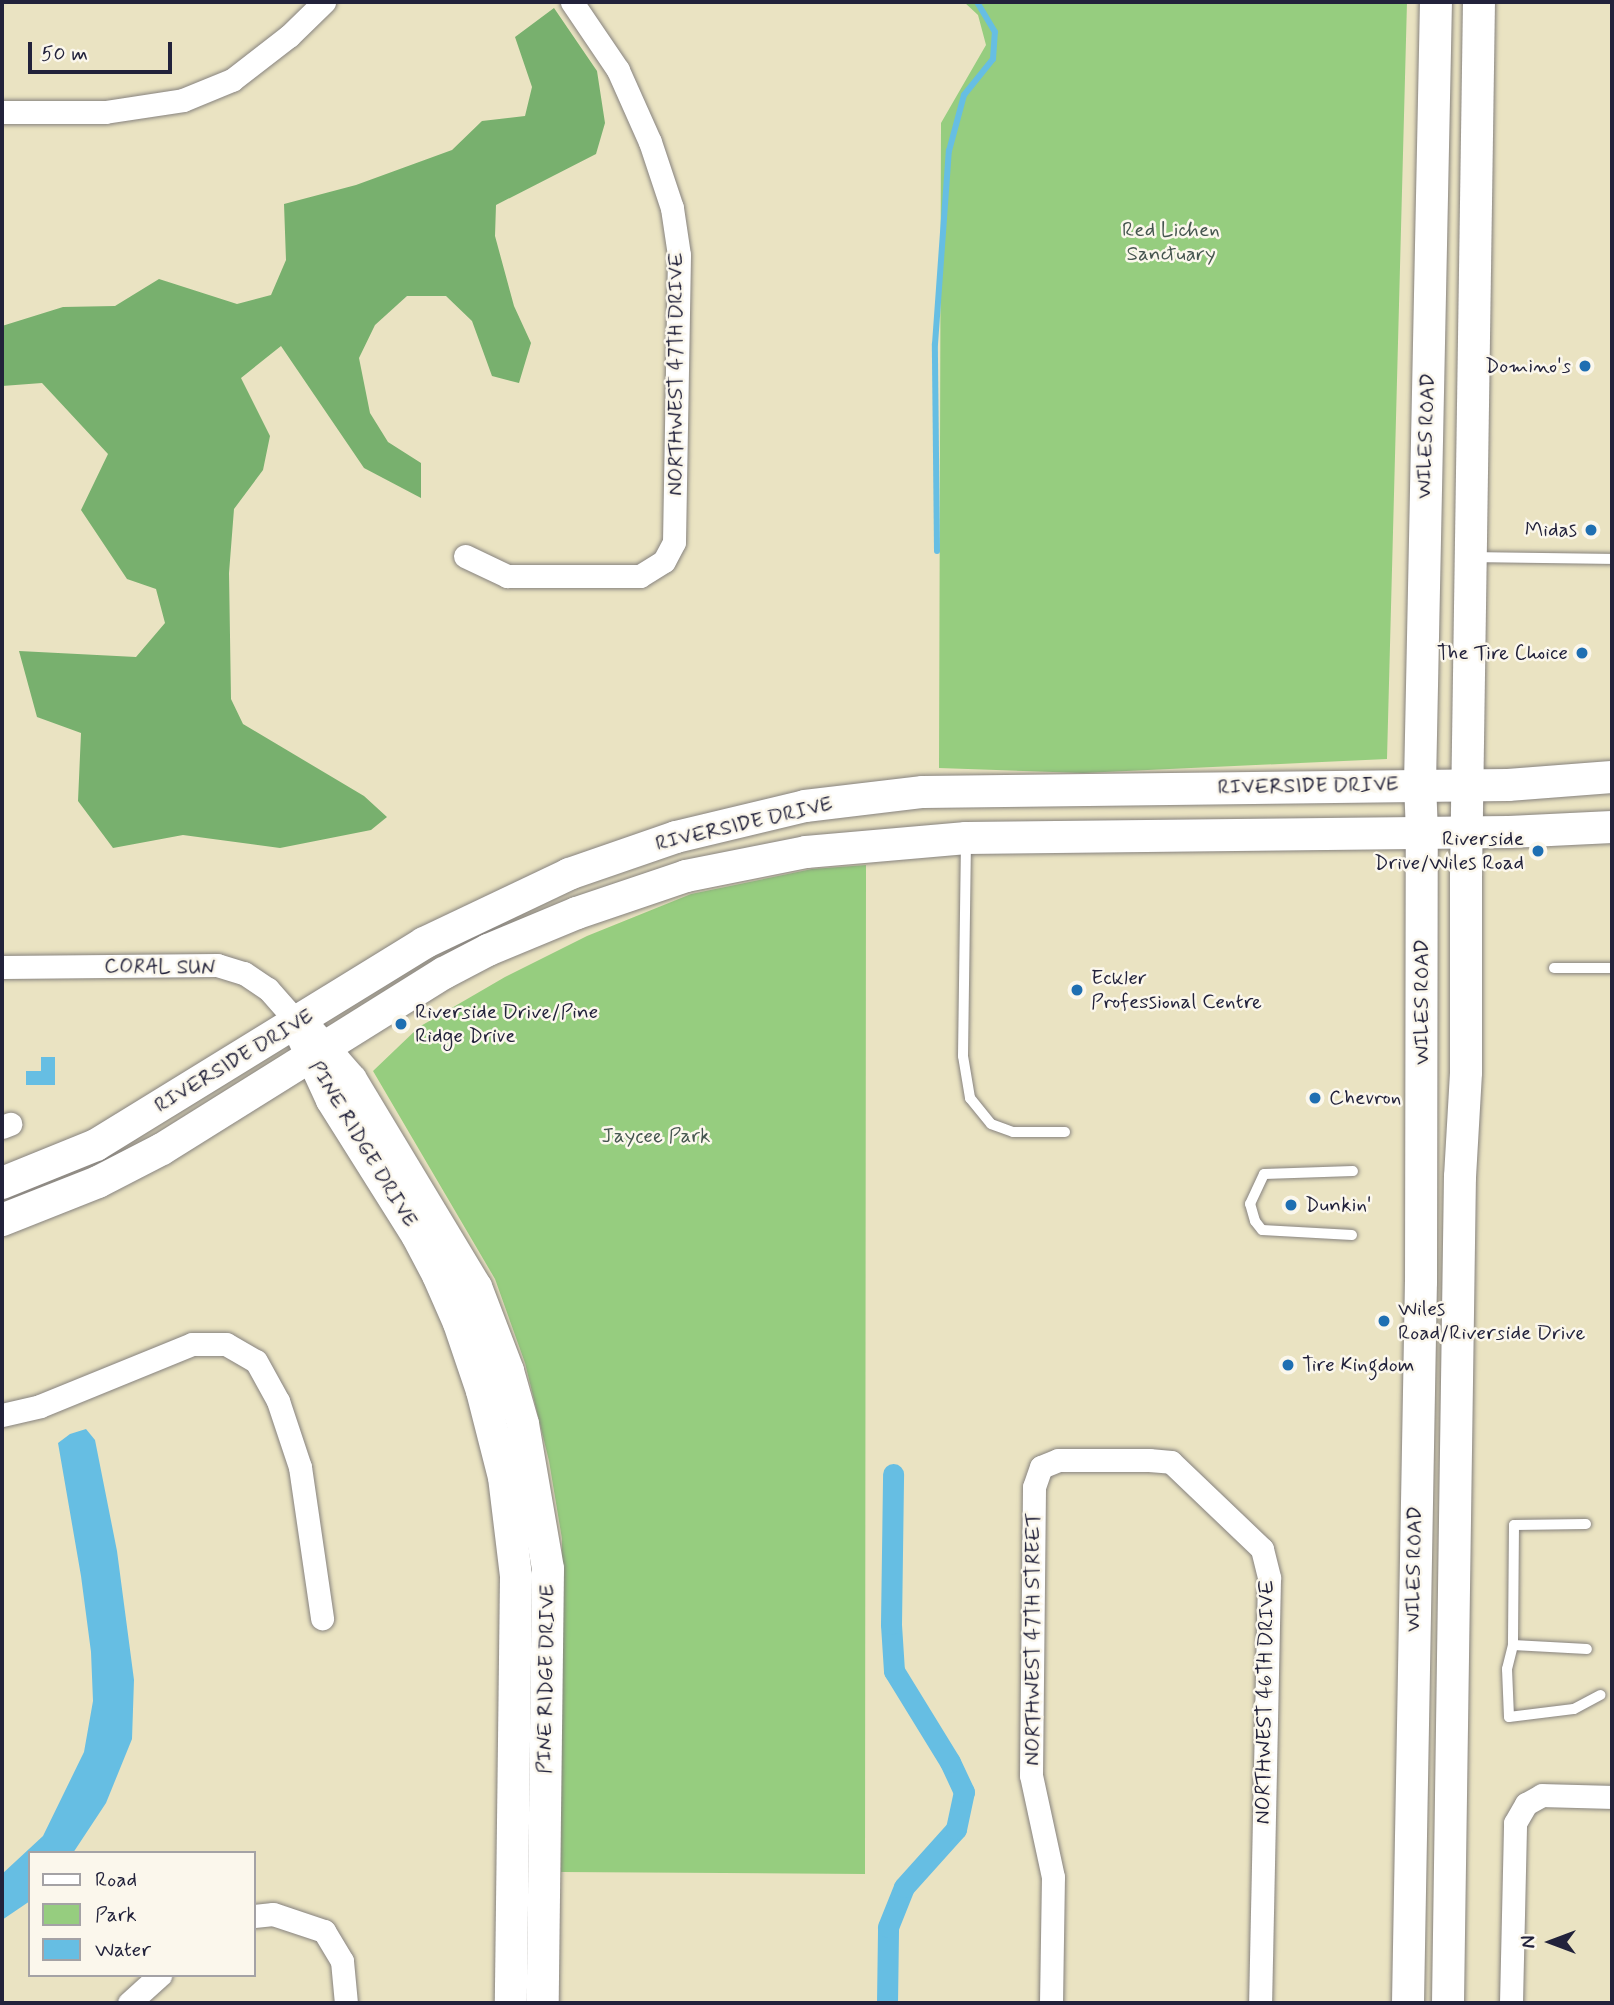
<!DOCTYPE html>
<html>
<head>
<meta charset="utf-8">
<style>
  body { margin:0 }
  #map { position:relative; width:1614px; height:2005px; overflow:hidden; background:#eae3c2; font-family:Mynerve,sans-serif }
  div>[style] { position:absolute }
  .green>* { inset:0; background:#96cd7f }
  .forest>* { inset:0; background:#78b06e }
  .water>* { inset:0; background:#66bee3 }
  .stream>* { height:6px; margin:-3px; padding:0 3px; transform-origin:3px; border-radius:3px; background:#66bee3 }
  .canal>* { height:21px; margin:-10.5px; padding:0 10.5px; transform-origin:10.5px; border-radius:10.5px; background:#66bee3 }
  .roads { filter:drop-shadow(0 0 2px #86827e) drop-shadow(0 0 2px #86827e) }
  .lane>* { height:10px; margin:-5px; padding:0 5px; transform-origin:5px; border-radius:5px; background:#fff }
  .street>* { height:23px; margin:-11.5px; padding:0 11.5px; transform-origin:11.5px; border-radius:11.5px; background:#fff }
  .secondary>* { height:32px; margin:-16px; padding:0 16px; transform-origin:16px; border-radius:16px; background:#fff }
  .dots>* { width:19px; height:19px; translate:-50% -50%; box-sizing:border-box; border:4px solid #fbf7ec; border-radius:50% }
  span { translate:-50% -50%; white-space:nowrap; text-align:center; line-height:1.15; -webkit-text-stroke:5px #fbf7ec; paint-order:stroke }
  .park-label { font-size:21px; color:#45554f }
  .poi-label { font-size:21px; color:#22223b }
  .right { translate:-100% -50%; text-align:right }
  .left { translate:0 -50%; text-align:left }
  .street-label { font-size:21px; color:#22223b }
  .frame { position:absolute; inset:0; border:4px solid #22223b; pointer-events:none }
  .legend { position:absolute; left:28px; top:1851px; width:228px; height:126px; box-sizing:border-box; background:#fbf7ec; border:2px solid #a4a2a5; margin:0; padding:9px 12px; list-style:none; font-size:21px; color:#22223b }
  .legend li { display:flex; align-items:center; gap:14px; height:35px }
  .legend b { width:35px; border:2px solid #a4a2a5 }
  .north { position:absolute; left:1516px; top:1907px; width:70px; height:70px; -webkit-text-stroke:5px #fbf7ec; paint-order:stroke; rotate:270deg; font-size:19px; font-weight:700; line-height:28px; text-align:center; color:#22223b }
  .north::after { content:''; display:block; margin:auto; width:24px; height:32px; background:#22223b; clip-path:polygon(50% 0,100% 100%,50% 72%,0 100%) }
  .scale { position:absolute; left:28px; top:42px; width:144px; height:32px; box-sizing:border-box; border:4px solid #22223b; border-top:0; padding-left:9px; font-size:21px; line-height:24px; white-space:nowrap; color:#22223b; -webkit-text-stroke:5px #fbf7ec; paint-order:stroke }
</style>
</head>
<body>
<div id="map">
  <div class="green">
    <div style="clip-path:polygon(964px 2px,1407px 2px,1387px 759px,1083px 773px,939px 768px,941px 123px,986px 45px,978px 15px)"></div>
    <div style="clip-path:polygon(866px 865px,865px 1874px,561px 1872px,562px 1539px,549px 1461px,525px 1363px,495px 1279px,373px 1071px,419px 1027px,505px 977px,587px 936px,691px 894px,812px 869px)"></div>
  </div>
  <div class="forest">
    <div style="clip-path:polygon(554px 8px,597px 71px,605px 123px,596px 154px,496px 205px,495px 236px,514px 306px,531px 343px,519px 383px,492px 376px,472px 321px,446px 296px,407px 296px,375px 325px,359px 358px,370px 413px,388px 442px,421px 463px,421px 498px,364px 468px,281px 346px,241px 378px,270px 436px,263px 470px,234px 509px,229px 573px,231px 699px,243px 724px,364px 796px,387px 817px,371px 830px,280px 848px,183px 835px,113px 848px,78px 801px,81px 733px,37px 717px,19px 651px,136px 657px,165px 623px,156px 589px,127px 579px,81px 510px,108px 454px,42px 383px,2px 386px,2px 326px,63px 307px,115px 306px,159px 279px,237px 304px,271px 295px,286px 260px,284px 204px,356px 185px,452px 150px,482px 121px,525px 116px,532px 87px,515px 37px)"></div>
  </div>
  <div class="water">
    <div style="clip-path:polygon(41px 1057px,55px 1057px,55px 1085px,26px 1085px,26px 1071px,41px 1071px)"></div>
    <div style="clip-path:polygon(86px 1429px,95px 1440px,117px 1551px,134px 1680px,132px 1739px,106px 1803px,73px 1853px,30px 1853px,30px 1901px,2px 1920px,2px 1874px,43px 1836px,84px 1752px,93px 1701px,91px 1652px,81px 1576px,58px 1443px,70px 1434px)"></div>
  </div>
  <div class="stream">
    <div style="left:937px;top:551px;width:207px;rotate:-90.6deg"></div>
    <div style="left:935px;top:344px;width:194px;rotate:-85.9deg"></div>
    <div style="left:949px;top:151px;width:58px;rotate:-75deg"></div>
    <div style="left:964px;top:95px;width:46px;rotate:-51.1deg"></div>
    <div style="left:993px;top:59px;width:27px;rotate:-86deg"></div>
    <div style="left:995px;top:32px;width:35px;rotate:-121deg"></div>
  </div>
  <div class="canal">
    <div style="left:887px;top:2003px;width:76px;rotate:-89.2deg"></div>
    <div style="left:888px;top:1927px;width:43px;rotate:-68.2deg"></div>
    <div style="left:904px;top:1887px;width:78px;rotate:-48.1deg"></div>
    <div style="left:956px;top:1829px;width:38px;rotate:-78deg"></div>
    <div style="left:964px;top:1792px;width:33px;rotate:-115deg"></div>
    <div style="left:950px;top:1762px;width:107px;rotate:-121.6deg"></div>
    <div style="left:894px;top:1671px;width:47px;rotate:-93.7deg"></div>
    <div style="left:891px;top:1624px;width:150px;rotate:-89.2deg"></div>
  </div>
  <div class="roads">
    <div class="lane">
      <div style="left:1473px;top:557px;width:139px;rotate:0.8deg"></div>
      <div style="left:966px;top:841px;width:215px;rotate:90.8deg"></div>
      <div style="left:963px;top:1056px;width:43px;rotate:80.5deg"></div>
      <div style="left:970px;top:1098px;width:33px;rotate:51deg"></div>
      <div style="left:991px;top:1124px;width:23px;rotate:20deg"></div>
      <div style="left:1013px;top:1132px;width:52px"></div>
      <div style="left:1554px;top:968px;width:58px"></div>
      <div style="left:1352px;top:1235px;width:90px;rotate:-176.8deg"></div>
      <div style="left:1262px;top:1230px;width:11px;rotate:-128deg"></div>
      <div style="left:1255px;top:1221px;width:18px;rotate:-106deg"></div>
      <div style="left:1250px;top:1204px;width:33px;rotate:-65deg"></div>
      <div style="left:1264px;top:1174px;width:89px;rotate:-1.9deg"></div>
      <div style="left:1586px;top:1524px;width:72px;rotate:179.2deg"></div>
      <div style="left:1514px;top:1525px;width:120px;rotate:90.5deg"></div>
      <div style="left:1513px;top:1645px;width:74px;rotate:3.1deg"></div>
      <div style="left:1513px;top:1645px;width:25px;rotate:104deg"></div>
      <div style="left:1507px;top:1669px;width:48px;rotate:87.6deg"></div>
      <div style="left:1509px;top:1717px;width:65px;rotate:-7deg"></div>
      <div style="left:1574px;top:1709px;width:30px;rotate:-28deg"></div>
    </div>
    <div class="street">
      <div style="left:2px;top:112px;width:103px"></div>
      <div style="left:105px;top:112px;width:79px;rotate:-8.7deg"></div>
      <div style="left:183px;top:100px;width:53px;rotate:-22.2deg"></div>
      <div style="left:232px;top:80px;width:72px;rotate:-37.7deg"></div>
      <div style="left:289px;top:36px;width:49px;rotate:-44.2deg"></div>
      <div style="left:465px;top:556px;width:47px;rotate:25.5deg"></div>
      <div style="left:507px;top:576px;width:133px"></div>
      <div style="left:640px;top:576px;width:28px;rotate:-32deg"></div>
      <div style="left:664px;top:561px;width:21px;rotate:-62deg"></div>
      <div style="left:674px;top:542px;width:287px;rotate:-89deg"></div>
      <div style="left:679px;top:255px;width:48px;rotate:-98.5deg"></div>
      <div style="left:672px;top:208px;width:70px;rotate:-108.4deg"></div>
      <div style="left:650px;top:142px;width:79px;rotate:-114deg"></div>
      <div style="left:618px;top:70px;width:82px;rotate:-124.1deg"></div>
      <div style="left:2px;top:967px;width:215px;rotate:-0.5deg"></div>
      <div style="left:217px;top:965px;width:28px;rotate:17deg"></div>
      <div style="left:244px;top:973px;width:29px;rotate:34deg"></div>
      <div style="left:268px;top:989px;width:45px;rotate:48.6deg"></div>
      <div style="left:2px;top:1127px;width:9px;rotate:-21deg"></div>
      <div style="left:2px;top:1415px;width:39px;rotate:-13deg"></div>
      <div style="left:40px;top:1406px;width:164px;rotate:-22.2deg"></div>
      <div style="left:192px;top:1344px;width:34px"></div>
      <div style="left:226px;top:1344px;width:34px;rotate:30deg"></div>
      <div style="left:256px;top:1361px;width:46px;rotate:61.2deg"></div>
      <div style="left:278px;top:1401px;width:70px;rotate:71.6deg"></div>
      <div style="left:300px;top:1467px;width:153px;rotate:81.7deg"></div>
      <div style="left:254px;top:1916px;width:19px;rotate:-6deg"></div>
      <div style="left:273px;top:1914px;width:54px;rotate:18.4deg"></div>
      <div style="left:324px;top:1931px;width:35px;rotate:59deg"></div>
      <div style="left:342px;top:1961px;width:42px;rotate:84.6deg"></div>
      <div style="left:129px;top:2003px;width:42px;rotate:-42.1deg"></div>
      <div style="left:1051px;top:2003px;width:126px;rotate:-89.1deg"></div>
      <div style="left:1053px;top:1877px;width:104px;rotate:-102.2deg"></div>
      <div style="left:1031px;top:1775px;width:288px;rotate:-89.4deg"></div>
      <div style="left:1034px;top:1487px;width:21px;rotate:-71deg"></div>
      <div style="left:1041px;top:1467px;width:18px;rotate:-22deg"></div>
      <div style="left:1058px;top:1460px;width:91px"></div>
      <div style="left:1149px;top:1460px;width:22px;rotate:5deg"></div>
      <div style="left:1171px;top:1462px;width:126px;rotate:43.7deg"></div>
      <div style="left:1262px;top:1549px;width:30px;rotate:76deg"></div>
      <div style="left:1269px;top:1578px;width:425px;rotate:91.2deg"></div>
      <div style="left:1511px;top:2003px;width:180px;rotate:-88.7deg"></div>
      <div style="left:1515px;top:1823px;width:22px;rotate:-60deg"></div>
      <div style="left:1526px;top:1804px;width:18px;rotate:-29deg"></div>
      <div style="left:1542px;top:1795px;width:70px;rotate:1.6deg"></div>
    </div>
    <div class="secondary">
      <div style="left:310px;top:1033px;width:62px;rotate:48.9deg"></div>
      <div style="left:351px;top:1080px;width:242px;rotate:58.9deg"></div>
      <div style="left:476px;top:1287px;width:90px;rotate:69.1deg"></div>
      <div style="left:508px;top:1371px;width:55px;rotate:74.2deg"></div>
      <div style="left:523px;top:1424px;width:147px;rotate:80.2deg"></div>
      <div style="left:548px;top:1569px;width:434px;rotate:90.7deg"></div>
      <div style="left:303px;top:1037px;width:69px;rotate:65.3deg"></div>
      <div style="left:332px;top:1100px;width:160px;rotate:57.8deg"></div>
      <div style="left:417px;top:1235px;width:45px;rotate:62.3deg"></div>
      <div style="left:438px;top:1275px;width:52px;rotate:66.4deg"></div>
      <div style="left:459px;top:1323px;width:72px;rotate:71.3deg"></div>
      <div style="left:482px;top:1391px;width:89px;rotate:75.7deg"></div>
      <div style="left:504px;top:1477px;width:100px;rotate:83.1deg"></div>
      <div style="left:516px;top:1576px;width:427px;rotate:90.7deg"></div>
      <div style="left:2px;top:1183px;width:101px;rotate:-22deg"></div>
      <div style="left:96px;top:1145px;width:385px;rotate:-31.6deg"></div>
      <div style="left:424px;top:943px;width:161px;rotate:-25.4deg"></div>
      <div style="left:569px;top:874px;width:113px;rotate:-19.1deg"></div>
      <div style="left:676px;top:837px;width:133px;rotate:-13.5deg"></div>
      <div style="left:805px;top:806px;width:119px;rotate:-6.8deg"></div>
      <div style="left:923px;top:792px;width:585px;rotate:-0.69deg"></div>
      <div style="left:1508px;top:785px;width:104px;rotate:-4.4deg"></div>
      <div style="left:2px;top:1220px;width:103px;rotate:-21.6deg"></div>
      <div style="left:98px;top:1182px;width:72px;rotate:-27.3deg"></div>
      <div style="left:162px;top:1149px;width:332px;rotate:-32deg"></div>
      <div style="left:444px;top:973px;width:50px;rotate:-27.6deg"></div>
      <div style="left:488px;top:950px;width:96px;rotate:-22.6deg"></div>
      <div style="left:577px;top:913px;width:115px;rotate:-18.7deg"></div>
      <div style="left:686px;top:876px;width:122px;rotate:-11.3deg"></div>
      <div style="left:806px;top:852px;width:161px;rotate:-5deg"></div>
      <div style="left:966px;top:838px;width:543px;rotate:-0.63deg"></div>
      <div style="left:1509px;top:832px;width:103px;rotate:-2.8deg"></div>
      <div style="left:1408px;top:2003px;width:721px;rotate:-88.97deg"></div>
      <div style="left:1421px;top:1282px;width:449px;rotate:-89.9deg"></div>
      <div style="left:1422px;top:833px;width:49px;rotate:-92.3deg"></div>
      <div style="left:1420px;top:784px;width:782px;rotate:-88.83deg"></div>
      <div style="left:1448px;top:2003px;width:826px;rotate:-89.17deg"></div>
      <div style="left:1460px;top:1177px;width:105px;rotate:-86.7deg"></div>
      <div style="left:1466px;top:1072px;width:195px;rotate:-90deg"></div>
      <div style="left:1466px;top:877px;width:875px;rotate:-89.15deg"></div>
    </div>
  </div>
  <div class="dots">
    <div style="left:1585px;top:366px;background:#1f6fb2"></div>
    <div style="left:1591px;top:530px;background:#1f6fb2"></div>
    <div style="left:1582px;top:653px;background:#1f6fb2"></div>
    <div style="left:1538px;top:851px;background:#1f6fb2"></div>
    <div style="left:1077px;top:990px;background:#1f6fb2"></div>
    <div style="left:401px;top:1024px;background:#1f6fb2"></div>
    <div style="left:1315px;top:1098px;background:#1f6fb2"></div>
    <div style="left:1291px;top:1205px;background:#1f6fb2"></div>
    <div style="left:1384px;top:1321px;background:#1f6fb2"></div>
    <div style="left:1288px;top:1365px;background:#1f6fb2"></div>
  </div>
  <div class="park-label">
    <span style="left:1171px;top:242px">Red Lichen<br>Sanctuary</span>
    <span style="left:656px;top:1136px">Jaycee Park</span>
  </div>
  <div class="poi-label">
    <span class="right" style="left:1571px;top:366px">Domino's</span>
    <span class="right" style="left:1577px;top:530px">Midas</span>
    <span class="right" style="left:1568px;top:653px">The Tire Choice</span>
    <span class="right" style="left:1524px;top:851px">Riverside<br>Drive/Wiles Road</span>
    <span class="left" style="left:1091px;top:990px">Eckler<br>Professional Centre</span>
    <span class="left" style="left:415px;top:1024px">Riverside Drive/Pine<br>Ridge Drive</span>
    <span class="left" style="left:1329px;top:1098px">Chevron</span>
    <span class="left" style="left:1305px;top:1205px">Dunkin'</span>
    <span class="left" style="left:1398px;top:1321px">Wiles<br>Road/Riverside Drive</span>
    <span class="left" style="left:1302px;top:1365px">Tire Kingdom</span>
  </div>
  <div class="street-label">
    <span style="left:676px;top:374px;rotate:-90deg">NORTHWEST 47TH DRIVE</span>
    <span style="left:1426px;top:436px;rotate:-88deg">WILES ROAD</span>
    <span style="left:1308px;top:786px;rotate:-1deg">RIVERSIDE DRIVE</span>
    <span style="left:744px;top:824px;rotate:-13deg">RIVERSIDE DRIVE</span>
    <span style="left:160px;top:967px;rotate:1deg">CORAL SUN</span>
    <span style="left:1422px;top:1002px;rotate:-90deg">WILES ROAD</span>
    <span style="left:234px;top:1061px;rotate:-31deg">RIVERSIDE DRIVE</span>
    <span style="left:363px;top:1144px;rotate:59deg">PINE RIDGE DRIVE</span>
    <span style="left:1414px;top:1569px;rotate:-89deg">WILES ROAD</span>
    <span style="left:1033px;top:1639px;rotate:-90deg">NORTHWEST 47TH STREET</span>
    <span style="left:546px;top:1679px;rotate:-89deg">PINE RIDGE DRIVE</span>
    <span style="left:1265px;top:1702px;rotate:-89deg">NORTHWEST 46TH DRIVE</span>
  </div>
  <div class="frame"></div>
  <ul class="legend">
  <li><b style="height:9px;background:#fff"></b>Road</li>
  <li><b style="height:19px;background:#96cd7f"></b>Park</li>
  <li><b style="height:19px;background:#66bee3"></b>Water</li>
  </ul>
  <div class="north">N</div>
  <div class="scale">50 m</div>
</div>
</body>
</html>
